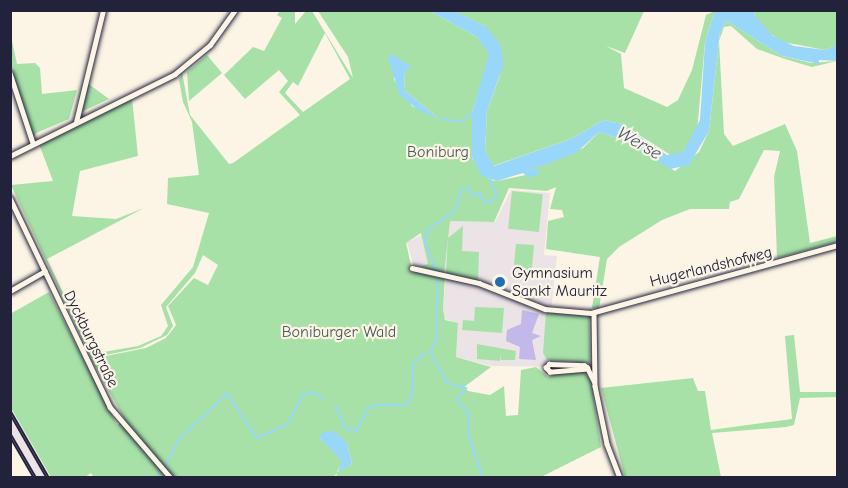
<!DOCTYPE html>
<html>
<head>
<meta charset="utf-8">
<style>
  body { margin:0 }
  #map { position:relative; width:848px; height:488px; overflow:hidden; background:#fcf5e5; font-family:"Comic Neue",sans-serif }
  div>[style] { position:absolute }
  .built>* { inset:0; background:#ebe3e6 }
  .green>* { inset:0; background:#a7e1a7; transform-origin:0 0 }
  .water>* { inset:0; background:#98d7f9 }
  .stream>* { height:1.5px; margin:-0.75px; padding:0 0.75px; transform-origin:0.75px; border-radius:0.75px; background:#98d7f9 }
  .building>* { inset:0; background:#c2b8e9 }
  .roads { filter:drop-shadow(0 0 2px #22223b) drop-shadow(0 0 2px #22223b) }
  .minor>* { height:4.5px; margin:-2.25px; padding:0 2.25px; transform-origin:2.25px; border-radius:2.25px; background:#fcf5e5 }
  .rail>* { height:4px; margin-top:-2px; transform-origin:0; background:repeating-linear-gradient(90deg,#fcf5e5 0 4.5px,#22223b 0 9px); box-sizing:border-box; border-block:2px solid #22223b }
  .dots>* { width:16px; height:16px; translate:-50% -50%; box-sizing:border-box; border:3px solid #fcf5e5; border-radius:50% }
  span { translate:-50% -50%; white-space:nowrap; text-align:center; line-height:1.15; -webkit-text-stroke:4.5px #fcf5e5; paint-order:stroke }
  .park-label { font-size:16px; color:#4a5b5b }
  .street-label { font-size:16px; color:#22223b }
  .poi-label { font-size:16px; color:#22223b }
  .left { translate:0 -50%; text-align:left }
  .water-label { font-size:18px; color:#455874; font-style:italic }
  .frame { position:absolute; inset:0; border:12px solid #22223b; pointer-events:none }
</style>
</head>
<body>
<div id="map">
  <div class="built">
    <div style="clip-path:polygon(511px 190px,550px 193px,544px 255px,557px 256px,551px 311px,592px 317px,591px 367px,491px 366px,456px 357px,458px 323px,445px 319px,443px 309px,446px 276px,413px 264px,407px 242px,450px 221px,495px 222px)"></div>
    <div style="clip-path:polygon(10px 408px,51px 477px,33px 477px,16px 449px,11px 440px)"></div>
  </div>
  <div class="green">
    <div style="clip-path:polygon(evenodd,280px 11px,295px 11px,295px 24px,306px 11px,312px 11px,353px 78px,348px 57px,318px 11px,430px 11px,477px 37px,490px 54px,472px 112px,472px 158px,490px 180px,497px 181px,540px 172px,527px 171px,583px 148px,599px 132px,625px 141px,675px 171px,699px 152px,709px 131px,720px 32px,727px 21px,782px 56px,811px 63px,837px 61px,812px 67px,785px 59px,757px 49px,731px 26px,724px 27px,719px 41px,724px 134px,733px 146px,785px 124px,797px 151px,810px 243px,837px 236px,837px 242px,777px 258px,774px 177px,780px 151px,764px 150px,739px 199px,730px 202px,729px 209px,690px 209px,662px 220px,619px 247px,607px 259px,599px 309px,592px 308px,600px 257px,546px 249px,548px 221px,564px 217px,562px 210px,550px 209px,556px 187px,547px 191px,509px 188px,494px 222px,450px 221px,444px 274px,420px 266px,428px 264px,421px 233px,406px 243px,411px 265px,445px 276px,443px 309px,445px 320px,458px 323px,456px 357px,491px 367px,464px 387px,468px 391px,490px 395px,504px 386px,506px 416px,518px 415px,521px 370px,536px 367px,548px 377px,562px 371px,582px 371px,591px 380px,601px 447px,541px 477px,336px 477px,337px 473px,333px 478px,94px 478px,91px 473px,85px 477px,51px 477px,11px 408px,10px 314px,49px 292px,117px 425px,125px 420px,91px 359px,146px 348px,166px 338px,176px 325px,168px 306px,194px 278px,208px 285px,218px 265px,203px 255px,195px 273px,166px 307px,173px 326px,167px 335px,140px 348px,91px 358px,11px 185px,53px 181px,39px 144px,132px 98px,138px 156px,80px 171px,72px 216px,116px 219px,144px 208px,47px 259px,92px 354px,138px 346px,161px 336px,168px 326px,161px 305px,193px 267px,209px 213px,167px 204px,168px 178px,199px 175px,192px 122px,183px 102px,179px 80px,182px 72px,190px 115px,229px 164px,233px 163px,300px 115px,279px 92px,288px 81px,279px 70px,245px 99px,224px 75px,253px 47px,264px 51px,282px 18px,277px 15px,280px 11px,325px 33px,350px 79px,303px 112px,285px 93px,293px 82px,298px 86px,325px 33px,280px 11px,394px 66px,410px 67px,405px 71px,404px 90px,439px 119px,412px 106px,394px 80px,394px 66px,280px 11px,320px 438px,347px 443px,352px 464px,337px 472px,343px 461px,320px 438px)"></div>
    <div style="clip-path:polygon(453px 11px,644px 11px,625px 53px,606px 46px,621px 54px,624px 88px,667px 107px,678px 100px,692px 70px,706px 15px,715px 11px,705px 42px,697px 132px,683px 152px,672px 156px,622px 124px,604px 120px,571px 139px,493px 166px,485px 151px,487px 111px,500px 75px,485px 26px)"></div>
    <div style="clip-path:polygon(756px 11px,837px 11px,837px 45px,825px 50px,783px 42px,766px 31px,754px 15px)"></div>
    <div style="clip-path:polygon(10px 31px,17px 64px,35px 63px,40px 68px,42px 94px,77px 90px,69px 119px,36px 133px,33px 138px,11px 75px)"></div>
    <div style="clip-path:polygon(207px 55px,222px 73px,189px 101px,187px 72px)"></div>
    <div style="clip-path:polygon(86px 82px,109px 99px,79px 113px)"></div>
    <div style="left:512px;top:191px;width:31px;height:38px;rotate:6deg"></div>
    <div style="clip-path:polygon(463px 226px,462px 251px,479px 252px,478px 282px,446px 274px,448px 238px)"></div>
    <div style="clip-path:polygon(516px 244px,534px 245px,531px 279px,514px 264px)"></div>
    <div style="clip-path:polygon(475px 307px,504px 308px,502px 333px,462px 330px,463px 320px,474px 321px)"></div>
    <div style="clip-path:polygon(546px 312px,589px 316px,590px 363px,547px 360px,543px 353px)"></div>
    <div style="clip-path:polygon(794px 335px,800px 392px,837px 392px,837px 397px,800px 398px,794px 425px,786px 427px,712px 433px,721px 477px,625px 477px,601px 388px,693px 378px,698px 391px,705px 391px,711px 430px,792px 419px,785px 336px)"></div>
    <div style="clip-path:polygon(477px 344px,516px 351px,515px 360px,501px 360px,501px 354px,500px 361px,477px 359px)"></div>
  </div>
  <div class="water">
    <div style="clip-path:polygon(430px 11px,456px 12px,485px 26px,500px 44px,504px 63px,487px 111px,485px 151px,494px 166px,571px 139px,604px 120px,622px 124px,667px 155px,683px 152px,700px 120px,705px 42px,715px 11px,756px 11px,754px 15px,773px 36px,794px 46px,825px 50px,837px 45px,837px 61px,819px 60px,819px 64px,782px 56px,727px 21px,720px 32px,709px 131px,689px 165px,670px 169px,625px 141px,599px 132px,576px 153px,527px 171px,537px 169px,540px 174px,529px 178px,523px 173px,497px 181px,482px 176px,472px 157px,472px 112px,489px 54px,477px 37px)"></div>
    <div style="clip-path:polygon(392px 54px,411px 67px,405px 71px,404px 90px,439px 119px,418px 110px,399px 94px,388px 56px)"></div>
    <div style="clip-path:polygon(334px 431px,347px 443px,352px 464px,338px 472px,342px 461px,320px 438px,321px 433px)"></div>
  </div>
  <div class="stream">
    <div style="left:440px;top:118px;width:21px;rotate:11deg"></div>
    <div style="left:461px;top:122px;width:14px;rotate:-39deg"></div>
    <div style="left:436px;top:270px;width:30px;rotate:-111deg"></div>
    <div style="left:425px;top:242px;width:12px;rotate:-81deg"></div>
    <div style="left:427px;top:230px;width:32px;rotate:-34deg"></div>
    <div style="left:454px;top:212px;width:24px;rotate:-71deg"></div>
    <div style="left:462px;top:189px;width:7px;rotate:-8deg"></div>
    <div style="left:469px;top:188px;width:9px;rotate:63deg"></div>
    <div style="left:473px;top:196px;width:8px;rotate:-23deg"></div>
    <div style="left:480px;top:193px;width:11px;rotate:63deg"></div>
    <div style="left:485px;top:203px;width:13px;rotate:-23deg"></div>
    <div style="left:497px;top:198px;width:20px;rotate:-110deg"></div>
    <div style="left:438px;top:276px;width:62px;rotate:90.9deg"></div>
    <div style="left:437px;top:338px;width:15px;rotate:113deg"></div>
    <div style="left:431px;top:352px;width:35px;rotate:63deg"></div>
    <div style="left:447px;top:383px;width:20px;rotate:15deg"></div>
    <div style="left:466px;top:388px;width:15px;rotate:127deg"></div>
    <div style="left:457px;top:400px;width:18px;rotate:47deg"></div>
    <div style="left:469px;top:413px;width:22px;rotate:90deg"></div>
    <div style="left:469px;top:435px;width:45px;rotate:72deg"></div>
    <div style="left:336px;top:405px;width:24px;rotate:68deg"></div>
    <div style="left:345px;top:427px;width:12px;rotate:24deg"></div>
    <div style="left:356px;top:432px;width:25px;rotate:-64deg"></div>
    <div style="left:367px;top:409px;width:9px;rotate:-27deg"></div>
    <div style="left:375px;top:405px;width:31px"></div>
    <div style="left:406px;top:405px;width:12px;rotate:-59deg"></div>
    <div style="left:412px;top:395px;width:32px;rotate:-88deg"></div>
    <div style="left:413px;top:363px;width:15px;rotate:-37deg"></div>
    <div style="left:180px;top:438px;width:64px;rotate:-43.1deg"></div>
    <div style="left:227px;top:394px;width:53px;rotate:55.7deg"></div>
    <div style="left:257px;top:438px;width:34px;rotate:-24deg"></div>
    <div style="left:288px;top:424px;width:33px;rotate:-63deg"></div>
    <div style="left:303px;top:395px;width:9px;rotate:-18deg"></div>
    <div style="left:312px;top:392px;width:14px;rotate:30deg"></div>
    <div style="left:166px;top:465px;width:29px;rotate:-63deg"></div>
    <div style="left:159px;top:478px;width:5px;rotate:-90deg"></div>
  </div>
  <div class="building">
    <div style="clip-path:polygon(522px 310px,539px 314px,532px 333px,541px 336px,532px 340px,536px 360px,519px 359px,520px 347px,506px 341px,507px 330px,521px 324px)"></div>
  </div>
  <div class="roads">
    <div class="minor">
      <div style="left:10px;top:73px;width:74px;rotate:71.8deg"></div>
      <div style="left:76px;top:122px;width:115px;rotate:-76.4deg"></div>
      <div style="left:10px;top:156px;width:184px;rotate:-26.4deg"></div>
      <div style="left:175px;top:74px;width:45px;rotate:-39.6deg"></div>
      <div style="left:210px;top:45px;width:43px;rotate:-54.5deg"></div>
      <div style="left:10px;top:198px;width:232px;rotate:64.4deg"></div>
      <div style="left:110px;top:407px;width:94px;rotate:49.3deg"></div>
      <div style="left:412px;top:268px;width:69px;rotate:12.6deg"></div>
      <div style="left:479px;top:283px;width:71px;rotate:21.5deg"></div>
      <div style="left:545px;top:309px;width:46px;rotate:5deg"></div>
      <div style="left:591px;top:313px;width:256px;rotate:-15.4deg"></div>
      <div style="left:10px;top:291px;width:40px;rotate:-29.7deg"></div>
      <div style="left:594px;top:313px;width:73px;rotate:89.2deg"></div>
      <div style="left:595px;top:386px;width:59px;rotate:78.3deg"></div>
      <div style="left:607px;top:444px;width:36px;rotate:69deg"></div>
      <div style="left:588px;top:369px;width:38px;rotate:175deg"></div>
      <div style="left:550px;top:372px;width:6px;rotate:-135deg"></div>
      <div style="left:546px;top:368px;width:5px;rotate:-53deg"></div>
      <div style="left:549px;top:364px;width:35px;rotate:2deg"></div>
      <div style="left:584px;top:365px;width:4px;rotate:34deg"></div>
      <div style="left:587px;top:367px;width:16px;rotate:63deg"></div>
    </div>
  </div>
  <div class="rail">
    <div style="left:10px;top:412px;width:76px;rotate:60.1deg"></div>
    <div style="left:10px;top:435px;width:50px;rotate:59.8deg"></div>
  </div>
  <div class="dots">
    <div style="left:500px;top:282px;background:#1f6fb2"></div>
  </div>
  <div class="park-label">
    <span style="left:438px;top:152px">Boniburg</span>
    <span style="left:339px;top:332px">Boniburger Wald</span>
  </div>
  <div class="street-label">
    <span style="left:711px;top:267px;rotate:-14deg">Hugerlandshofweg</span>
    <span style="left:91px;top:339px;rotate:64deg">Dyckburgstraße</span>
  </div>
  <div class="poi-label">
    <span class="left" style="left:512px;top:282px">Gymnasium<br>Sankt Mauritz</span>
  </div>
  <div class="water-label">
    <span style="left:639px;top:144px;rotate:30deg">Werse</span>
  </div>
  <div class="frame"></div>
</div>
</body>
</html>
